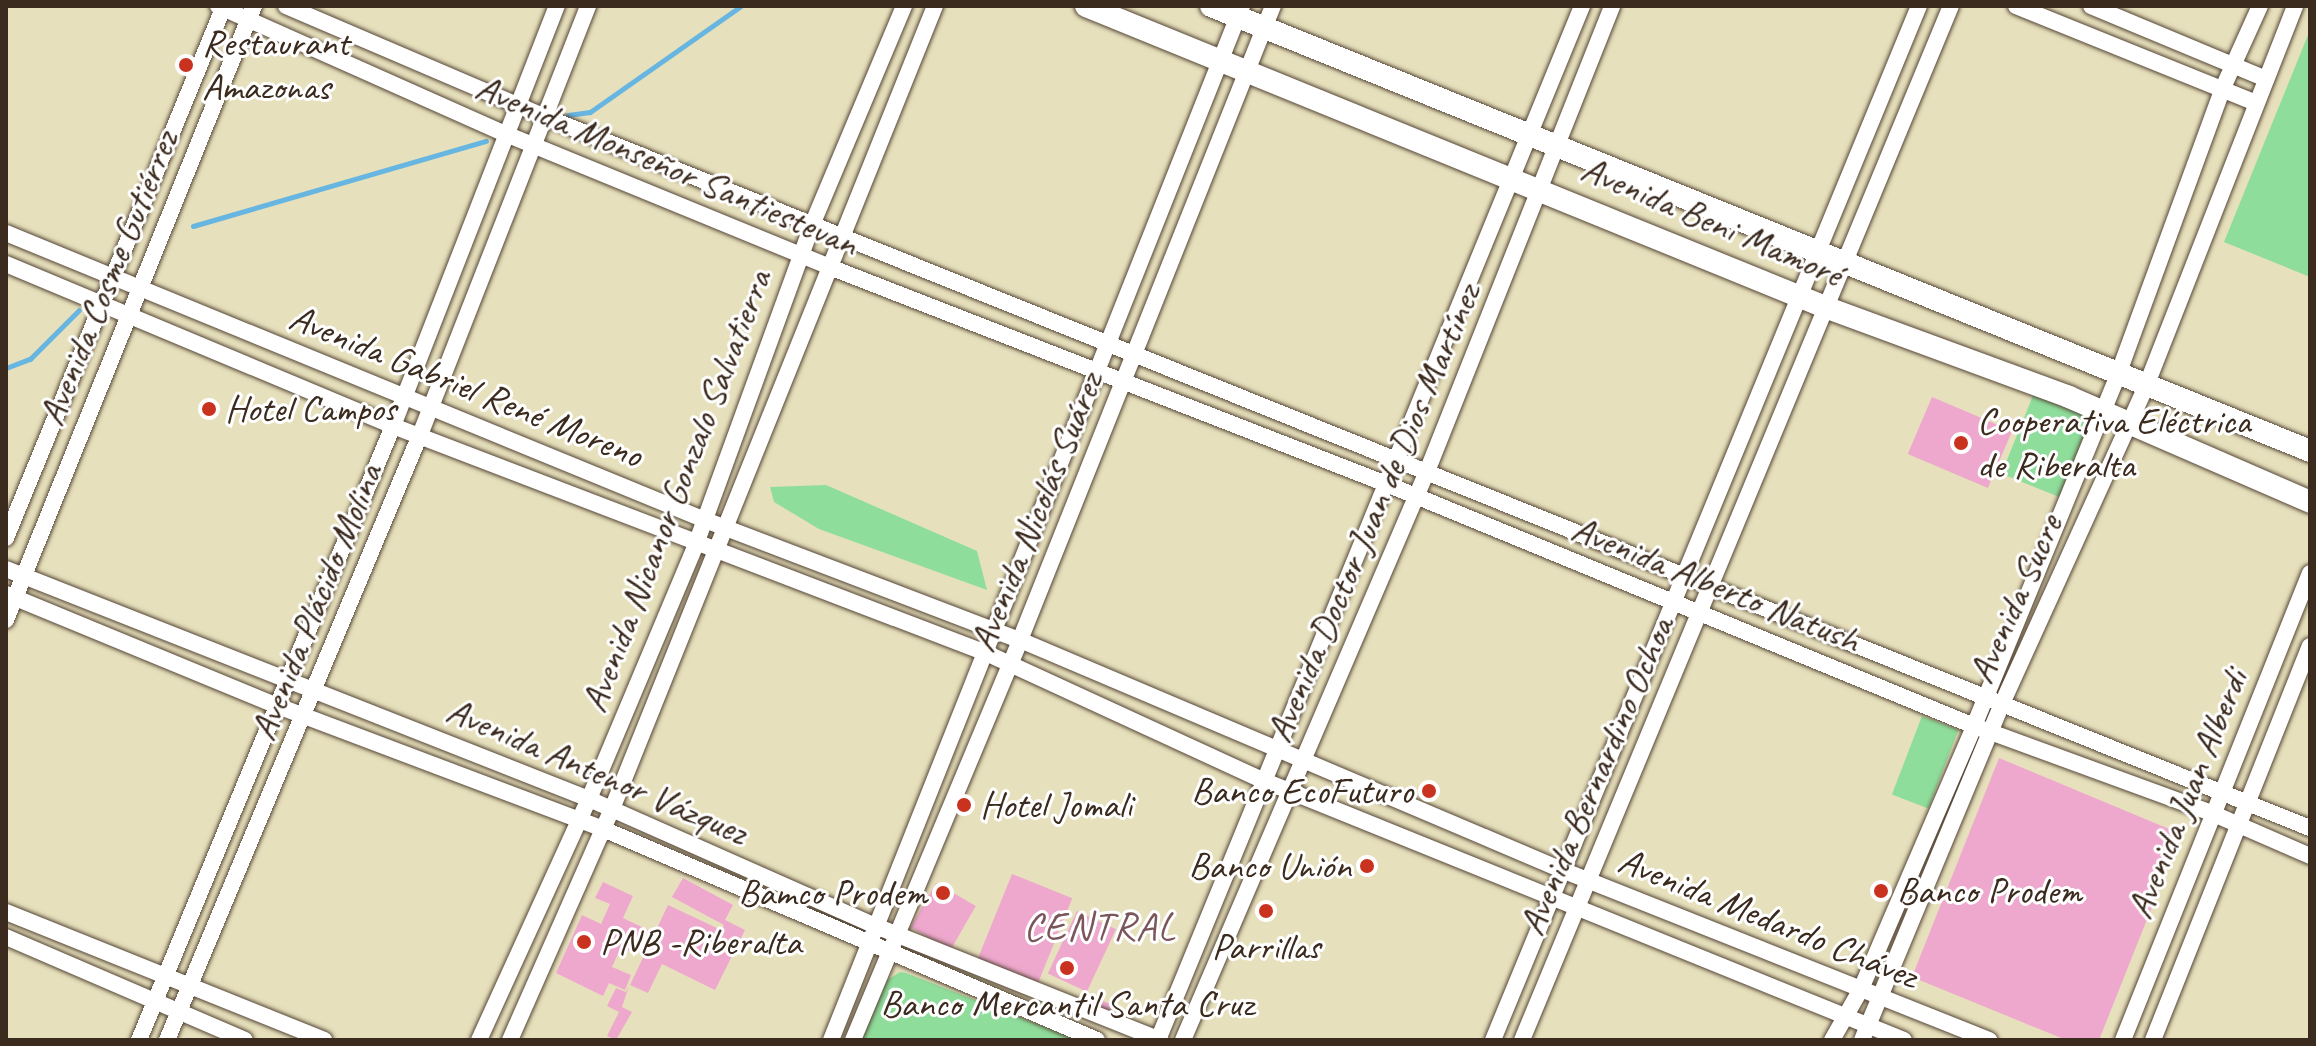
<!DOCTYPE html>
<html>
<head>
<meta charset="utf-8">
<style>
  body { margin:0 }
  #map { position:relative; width:2316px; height:1046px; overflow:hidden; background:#e7e0bc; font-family:Caveat,sans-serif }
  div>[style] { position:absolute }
  .green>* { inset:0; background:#8fdd9b; transform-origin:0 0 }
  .stream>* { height:5px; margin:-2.5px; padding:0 2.5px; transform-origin:2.5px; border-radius:2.5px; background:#67b6e1 }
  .building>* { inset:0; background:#eea8cd; transform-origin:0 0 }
  .roads { filter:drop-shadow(0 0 2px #554536) drop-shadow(0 0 2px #554536) }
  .minor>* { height:16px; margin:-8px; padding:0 8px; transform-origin:8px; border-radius:8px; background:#fff }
  .tertiary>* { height:22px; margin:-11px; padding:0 11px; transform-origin:11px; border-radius:11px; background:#fff }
  .dots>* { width:22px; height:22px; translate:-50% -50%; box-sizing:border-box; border:4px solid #fff; border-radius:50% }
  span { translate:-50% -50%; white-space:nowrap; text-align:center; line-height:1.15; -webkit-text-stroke:6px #fff; paint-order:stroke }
  .poi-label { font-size:38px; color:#3b2a1e }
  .left { translate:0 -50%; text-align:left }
  .right { translate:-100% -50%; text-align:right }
  .street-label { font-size:38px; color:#3b2a1e }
  .neighbourhood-label { font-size:40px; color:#7a565b; letter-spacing:2px }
  .frame { position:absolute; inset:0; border:8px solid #3b2a1e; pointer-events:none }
</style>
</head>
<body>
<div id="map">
  <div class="green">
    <div style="clip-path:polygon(2310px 30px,2310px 277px,2224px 242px)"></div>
    <div style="left:2034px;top:393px;width:63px;height:87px;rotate:22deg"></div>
    <div style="clip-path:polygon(826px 485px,977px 551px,987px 590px,819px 529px,774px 502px,770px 487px)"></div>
    <div style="left:1922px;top:716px;width:39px;height:84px;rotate:21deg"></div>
    <div style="clip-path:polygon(900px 972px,906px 973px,1078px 1040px,861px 1040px,884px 982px)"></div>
  </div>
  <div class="stream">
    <div style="left:568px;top:115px;width:22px;rotate:-8deg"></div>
    <div style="left:590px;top:112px;width:184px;rotate:-35.1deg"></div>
    <div style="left:193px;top:226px;width:305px;rotate:-16.2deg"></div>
    <div style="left:6px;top:368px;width:26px;rotate:-21deg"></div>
    <div style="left:30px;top:359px;width:69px;rotate:-45deg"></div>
  </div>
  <div class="building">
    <div style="left:1932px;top:397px;width:87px;height:62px;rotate:23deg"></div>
    <div style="clip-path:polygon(1999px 758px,2181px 834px,2099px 1040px,2066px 1040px,1912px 977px)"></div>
    <div style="left:1012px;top:874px;width:65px;height:93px;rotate:22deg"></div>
    <div style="clip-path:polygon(683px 878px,733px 905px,725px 920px,745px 930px,715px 990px,662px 964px,648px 993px,630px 985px,668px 905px,721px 930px,724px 925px,672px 897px)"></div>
    <div style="clip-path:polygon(603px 882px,633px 896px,623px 918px,648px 930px,637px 954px,621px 947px,612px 967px,631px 975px,625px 990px,609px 983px,603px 996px,556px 973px,582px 915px,601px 924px,610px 904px,595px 898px)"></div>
    <div style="left:936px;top:883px;width:46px;height:51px;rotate:30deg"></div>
    <div style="left:1077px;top:911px;width:43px;height:69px;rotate:25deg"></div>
    <div style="clip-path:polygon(629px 986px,622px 1007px,632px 1012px,616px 1040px,607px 1036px,619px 1012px,607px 1006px,616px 988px,626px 992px)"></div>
    <div style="left:1089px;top:995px;width:25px;height:12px;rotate:23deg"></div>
  </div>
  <div class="roads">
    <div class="minor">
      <div style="left:218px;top:6px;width:317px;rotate:24deg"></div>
      <div style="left:508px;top:135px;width:345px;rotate:22.3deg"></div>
      <div style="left:827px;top:266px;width:603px;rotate:21.29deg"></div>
      <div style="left:1389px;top:485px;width:633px;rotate:22.39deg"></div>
      <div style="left:1974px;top:726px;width:256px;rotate:20.1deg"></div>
      <div style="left:2214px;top:814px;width:105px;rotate:23.6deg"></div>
      <div style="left:286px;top:6px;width:280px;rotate:23.2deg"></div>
      <div style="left:543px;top:116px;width:1905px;rotate:21.95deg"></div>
      <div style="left:2016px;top:6px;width:259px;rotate:22deg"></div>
      <div style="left:2091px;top:6px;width:190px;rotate:22.6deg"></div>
      <div style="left:6px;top:233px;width:756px;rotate:22.32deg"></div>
      <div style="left:705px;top:520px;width:337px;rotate:20.9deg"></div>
      <div style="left:1020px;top:640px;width:589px;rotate:22.99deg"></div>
      <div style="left:1562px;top:870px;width:460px;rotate:21.7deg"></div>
      <div style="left:6px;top:264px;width:420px;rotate:22.7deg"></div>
      <div style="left:393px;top:426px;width:635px;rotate:20.95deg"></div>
      <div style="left:986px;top:653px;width:309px;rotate:24.7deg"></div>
      <div style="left:1267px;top:782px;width:687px;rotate:22.05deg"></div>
      <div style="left:6px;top:538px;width:575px;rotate:-67.72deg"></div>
      <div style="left:6px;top:569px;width:627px;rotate:21.53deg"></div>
      <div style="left:589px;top:799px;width:316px;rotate:23.9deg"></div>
      <div style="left:878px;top:927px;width:304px;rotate:21.8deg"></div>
      <div style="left:6px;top:594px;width:294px;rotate:22.4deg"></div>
      <div style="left:278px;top:706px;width:347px;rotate:20.7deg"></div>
      <div style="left:603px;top:829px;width:537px;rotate:23.13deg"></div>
      <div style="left:6px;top:620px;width:662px;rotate:-68.01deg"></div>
      <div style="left:6px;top:912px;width:343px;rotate:21.9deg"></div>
      <div style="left:6px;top:937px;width:260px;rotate:23.3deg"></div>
      <div style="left:139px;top:1040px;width:664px;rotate:-67.53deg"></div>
      <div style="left:393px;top:426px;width:451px;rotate:-68.7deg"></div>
      <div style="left:167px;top:1040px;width:656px;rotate:-67.31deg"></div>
      <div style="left:420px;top:435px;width:461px;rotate:-68.6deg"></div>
      <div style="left:479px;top:1040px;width:265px;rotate:-65.5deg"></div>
      <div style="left:589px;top:799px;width:277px;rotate:-67.2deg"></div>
      <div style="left:696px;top:544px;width:339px;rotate:-70deg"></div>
      <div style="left:812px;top:225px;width:238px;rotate:-67.2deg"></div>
      <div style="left:510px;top:1040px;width:253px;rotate:-66.2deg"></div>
      <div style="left:612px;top:809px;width:866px;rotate:-68.09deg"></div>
      <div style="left:831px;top:1040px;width:1113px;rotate:-68.32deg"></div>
      <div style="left:853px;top:1040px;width:433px;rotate:-67.3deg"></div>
      <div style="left:1020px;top:640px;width:683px;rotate:-68.25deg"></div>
      <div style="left:1158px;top:1040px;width:1118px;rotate:-67.7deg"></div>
      <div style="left:1183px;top:1040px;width:621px;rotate:-66.78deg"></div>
      <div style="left:1428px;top:469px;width:498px;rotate:-68.3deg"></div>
      <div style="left:1493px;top:1040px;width:1118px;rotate:-67.61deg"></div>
      <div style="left:1522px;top:1040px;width:1119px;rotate:-67.47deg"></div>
      <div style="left:1832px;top:1040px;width:59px;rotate:-60.4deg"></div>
      <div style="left:1861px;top:989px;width:286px;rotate:-66.7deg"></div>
      <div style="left:1974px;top:726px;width:383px;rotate:-67.7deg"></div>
      <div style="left:2119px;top:372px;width:300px;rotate:-69.9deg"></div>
      <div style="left:2222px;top:90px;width:92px;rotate:-65.7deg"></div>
      <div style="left:1862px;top:1040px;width:362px;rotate:-67.4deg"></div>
      <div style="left:2001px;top:706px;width:354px;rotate:-65.6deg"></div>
      <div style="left:2147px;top:384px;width:406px;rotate:-68.6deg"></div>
      <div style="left:2123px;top:1040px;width:503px;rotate:-68.18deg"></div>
      <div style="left:2153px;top:1040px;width:424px;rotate:-68.3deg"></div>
    </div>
    <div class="tertiary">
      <div style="left:1086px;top:6px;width:798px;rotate:22.16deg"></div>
      <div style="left:1825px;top:307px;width:260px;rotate:20.2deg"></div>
      <div style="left:2069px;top:397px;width:263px;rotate:23.5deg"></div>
      <div style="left:1211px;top:6px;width:1186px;rotate:22.04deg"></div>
    </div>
  </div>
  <div class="dots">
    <div style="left:186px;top:65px;background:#c8321e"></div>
    <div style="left:209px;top:409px;background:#c8321e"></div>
    <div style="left:1961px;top:443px;background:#c8321e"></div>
    <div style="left:1429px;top:791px;background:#c8321e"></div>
    <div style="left:964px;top:805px;background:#c8321e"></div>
    <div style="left:1367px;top:866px;background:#c8321e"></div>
    <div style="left:1881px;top:891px;background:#c8321e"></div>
    <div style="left:943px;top:893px;background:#c8321e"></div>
    <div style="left:1266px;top:911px;background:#c8321e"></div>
    <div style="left:584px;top:942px;background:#c8321e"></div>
    <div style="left:1067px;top:968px;background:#c8321e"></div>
  </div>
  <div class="poi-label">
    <span class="left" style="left:202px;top:65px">Restaurant<br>Amazonas</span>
    <span class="left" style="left:225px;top:409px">Hotel Campos</span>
    <span class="left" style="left:1977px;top:443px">Cooperativa Eléctrica<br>de Riberalta</span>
    <span class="right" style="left:1413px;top:791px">Banco EcoFuturo</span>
    <span class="left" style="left:980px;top:805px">Hotel Jomali</span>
    <span class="right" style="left:1351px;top:866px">Banco Unión</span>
    <span class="left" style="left:1897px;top:891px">Banco Prodem</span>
    <span class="right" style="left:927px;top:893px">Bamco Prodem</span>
    <span class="left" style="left:600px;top:942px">PNB -Riberalta</span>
    <span style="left:1266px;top:947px">Parrillas</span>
    <span style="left:1067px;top:1004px">Banco Mercantil Santa Cruz</span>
  </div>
  <div class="street-label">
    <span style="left:667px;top:165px;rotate:23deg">Avenida Monseñor Santiestevan</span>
    <span style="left:1712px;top:221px;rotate:23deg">Avenida Beni Mamoré</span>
    <span style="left:108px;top:278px;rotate:-68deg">Avenida Cosme Gutiérrez</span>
    <span style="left:466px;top:386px;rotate:22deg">Avenida Gabriel René Moreno</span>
    <span style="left:676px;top:491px;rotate:-69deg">Avenida Nicanor Gonzalo Salvatierra</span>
    <span style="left:1036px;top:512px;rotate:-68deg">Avenida Nicolás Suárez</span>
    <span style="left:1373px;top:513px;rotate:-67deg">Avenida Doctor Juan de Dios Martínez</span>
    <span style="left:1716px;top:584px;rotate:22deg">Avenida Alberto Natush</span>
    <span style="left:2015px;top:599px;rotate:-66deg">Avenida Sucre</span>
    <span style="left:316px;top:602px;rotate:-68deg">Avenida Plácido Molina</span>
    <span style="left:597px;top:771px;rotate:23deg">Avenida Antenor Vázquez</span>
    <span style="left:1596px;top:776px;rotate:-67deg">Avenida Bernardino Ochoa</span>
    <span style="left:2187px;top:794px;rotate:-68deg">Avenida Juan Alberdi</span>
    <span style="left:1768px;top:918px;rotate:22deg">Avenida Medardo Chávez</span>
  </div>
  <div class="neighbourhood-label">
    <span style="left:1100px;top:926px">CENTRAL</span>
  </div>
  <div class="frame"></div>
</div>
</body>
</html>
